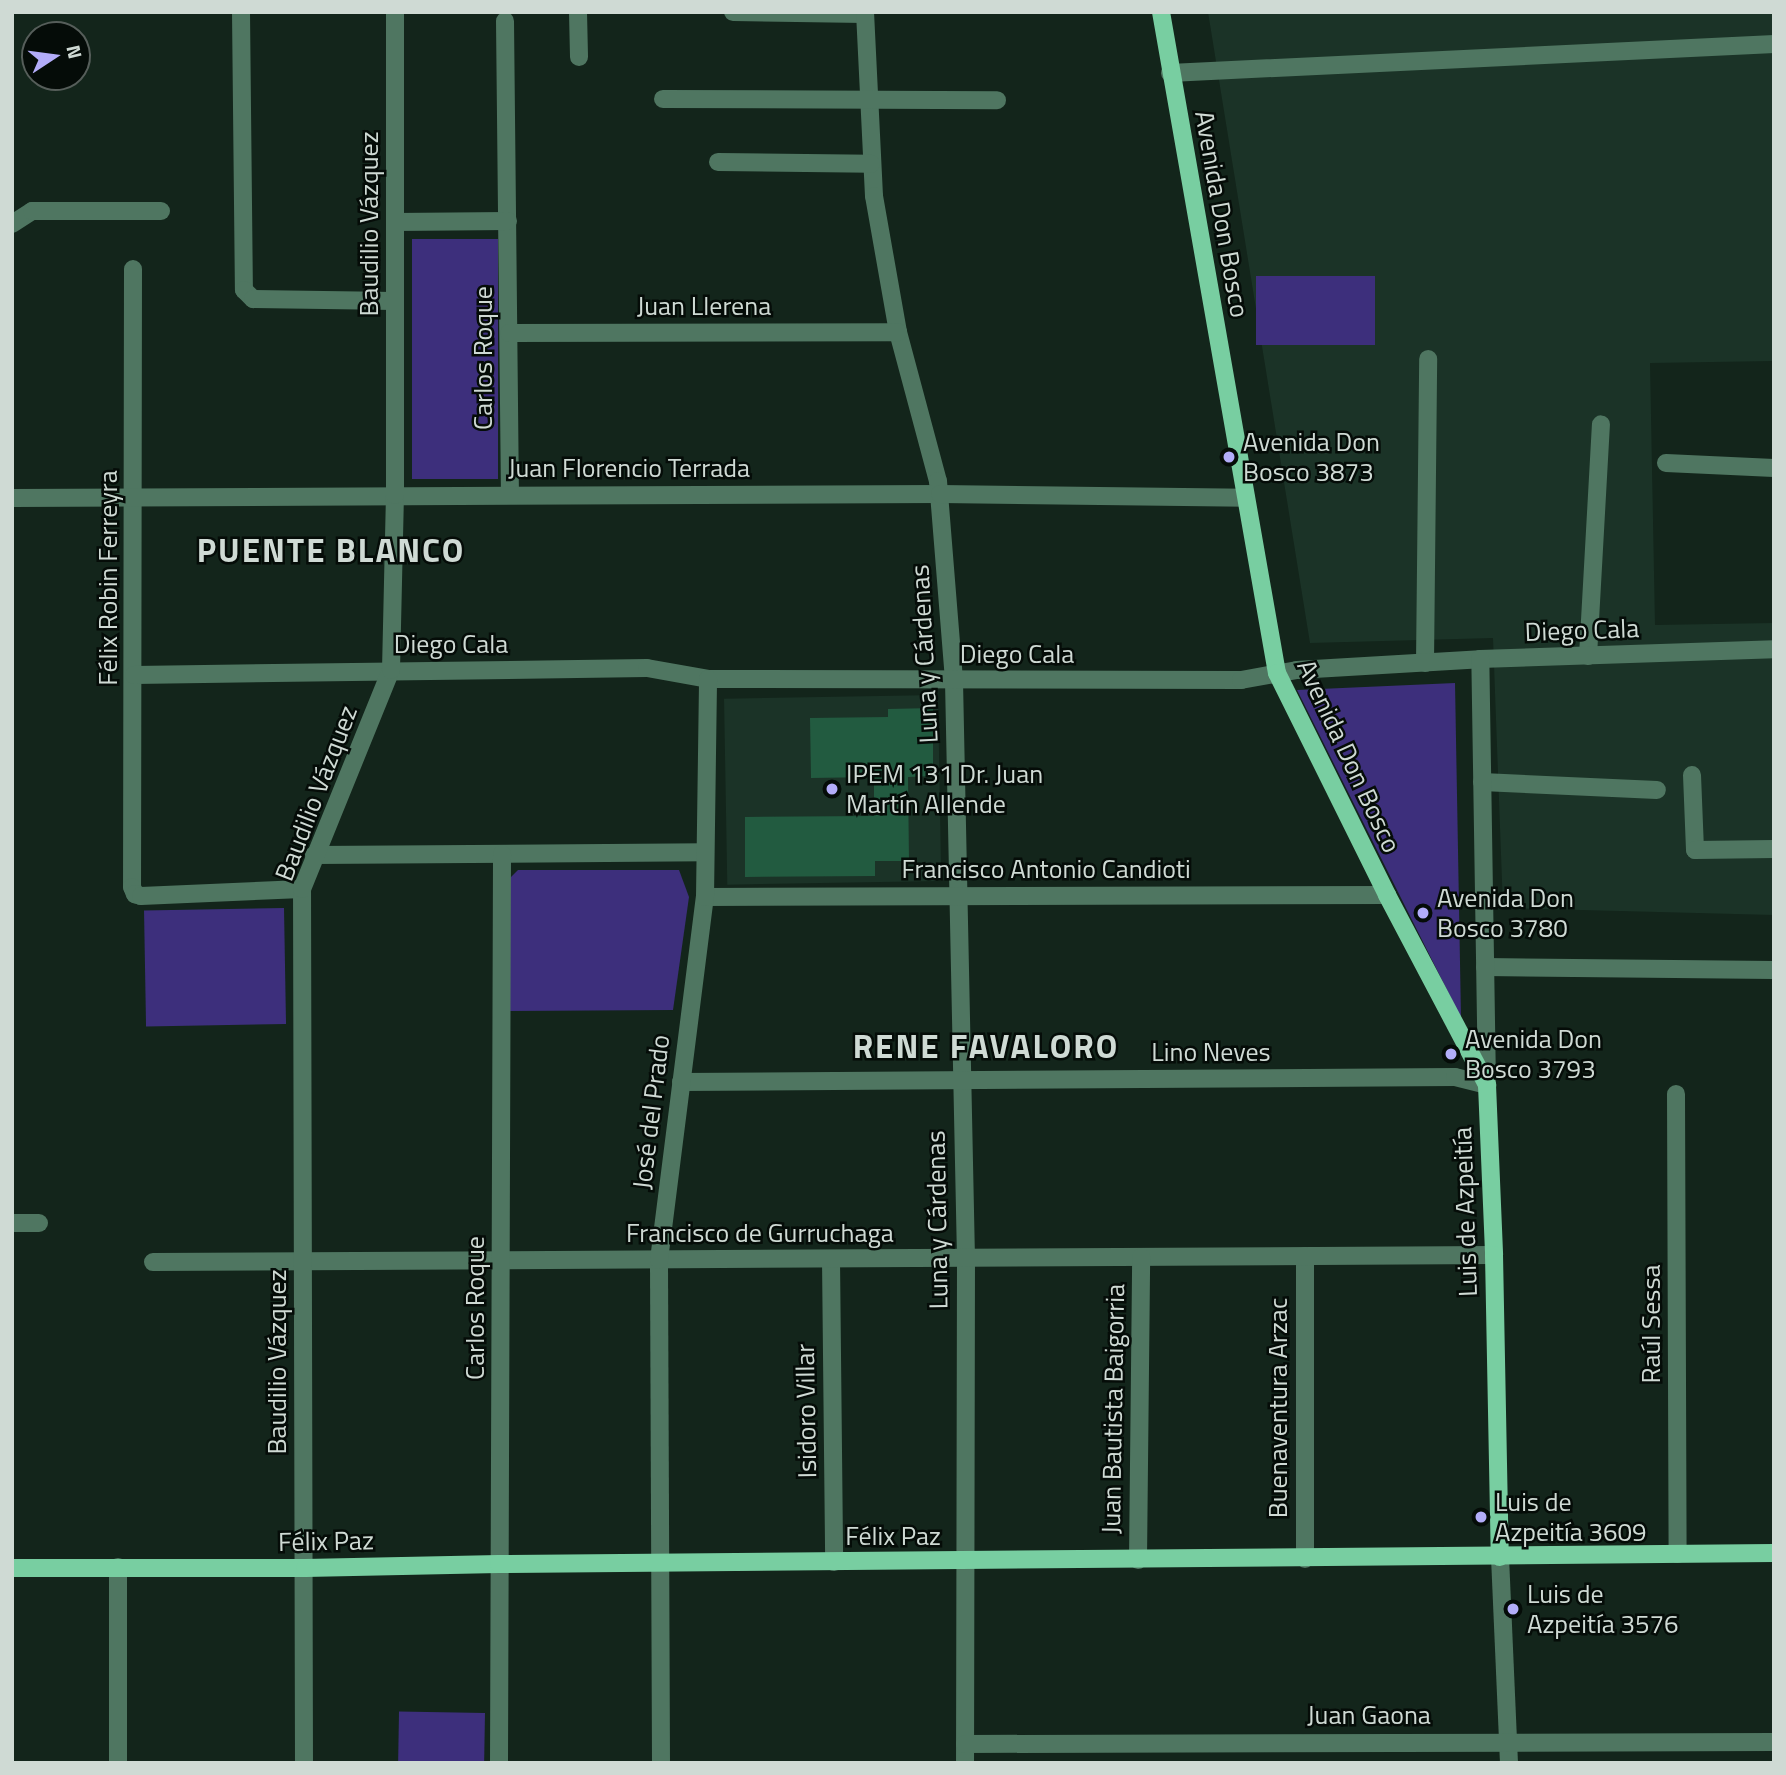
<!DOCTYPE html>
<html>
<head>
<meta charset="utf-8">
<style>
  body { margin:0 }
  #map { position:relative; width:1786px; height:1775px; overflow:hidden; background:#13251b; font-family:"Titillium Web",sans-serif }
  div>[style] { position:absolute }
  .built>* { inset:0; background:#1b3327; transform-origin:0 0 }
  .green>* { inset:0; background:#3d2f7c; transform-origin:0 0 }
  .building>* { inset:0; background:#225b40 }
  .minor>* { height:18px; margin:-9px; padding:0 9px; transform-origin:9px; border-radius:9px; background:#4f7661 }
  .major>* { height:18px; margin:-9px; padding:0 9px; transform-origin:9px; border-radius:9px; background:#78cea1 }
  .dots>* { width:19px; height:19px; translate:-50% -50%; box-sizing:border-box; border:4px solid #050c08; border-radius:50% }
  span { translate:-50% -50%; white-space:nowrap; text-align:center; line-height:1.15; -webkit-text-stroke:5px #050c08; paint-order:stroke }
  .street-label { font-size:26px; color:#cfdad4 }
  .poi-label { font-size:26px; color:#cfdad4 }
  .left { translate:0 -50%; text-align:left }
  .district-label { font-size:33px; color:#cfdad4; font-weight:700; letter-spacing:2px }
  .frame { position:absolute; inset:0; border:14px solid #cfdad4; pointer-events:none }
  .north { position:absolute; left:21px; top:21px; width:70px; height:70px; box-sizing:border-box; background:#050c08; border:2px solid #565e5a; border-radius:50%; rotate:77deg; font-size:19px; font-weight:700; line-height:28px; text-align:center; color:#cfdad4 }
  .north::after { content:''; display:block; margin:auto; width:24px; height:32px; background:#b3adf9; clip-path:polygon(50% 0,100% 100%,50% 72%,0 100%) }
</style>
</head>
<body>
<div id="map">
  <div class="built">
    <div style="clip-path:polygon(1208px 12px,1774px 12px,1774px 361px,1650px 363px,1655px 625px,1774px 623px,1774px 915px,1503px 908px,1493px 638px,1310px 643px)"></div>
    <div style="left:938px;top:695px;width:186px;height:214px;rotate:89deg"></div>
  </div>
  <div class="green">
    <div style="left:412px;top:239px;width:86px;height:240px"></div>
    <div style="left:1256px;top:276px;width:119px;height:69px"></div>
    <div style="clip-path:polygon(1455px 683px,1461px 1018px,1297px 690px)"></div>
    <div style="clip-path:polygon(518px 870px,679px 870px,689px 897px,673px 1010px,506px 1011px,507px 881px)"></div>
    <div style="left:284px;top:908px;width:116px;height:140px;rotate:89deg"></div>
    <div style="left:485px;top:1713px;width:50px;height:86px;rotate:91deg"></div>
  </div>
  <div class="building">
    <div style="clip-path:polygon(933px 708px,933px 776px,908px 777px,909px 861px,875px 861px,875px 876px,745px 877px,745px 817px,874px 816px,874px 777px,811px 778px,810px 718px,888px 717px,888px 709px)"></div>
  </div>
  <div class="minor">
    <div style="left:241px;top:12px;width:278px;rotate:89.4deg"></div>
    <div style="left:244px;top:290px;width:13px;rotate:45deg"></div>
    <div style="left:253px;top:299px;width:141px;rotate:0.8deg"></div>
    <div style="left:578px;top:12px;width:45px;rotate:88.7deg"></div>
    <div style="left:733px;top:12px;width:132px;rotate:0.9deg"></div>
    <div style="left:865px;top:12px;width:184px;rotate:87.2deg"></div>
    <div style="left:874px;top:196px;width:138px;rotate:80deg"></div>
    <div style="left:898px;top:332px;width:154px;rotate:75deg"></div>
    <div style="left:938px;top:481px;width:201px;rotate:85.4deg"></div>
    <div style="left:954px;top:681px;width:577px;rotate:88.81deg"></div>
    <div style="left:966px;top:1258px;width:505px;rotate:90.11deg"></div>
    <div style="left:505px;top:21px;width:474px;rotate:89.4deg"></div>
    <div style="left:1170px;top:73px;width:605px;rotate:-2.75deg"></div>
    <div style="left:663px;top:99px;width:334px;rotate:0.2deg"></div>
    <div style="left:718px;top:162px;width:153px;rotate:0.7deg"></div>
    <div style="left:395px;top:222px;width:113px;rotate:-0.5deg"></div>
    <div style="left:12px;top:224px;width:24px;rotate:-33deg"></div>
    <div style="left:32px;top:211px;width:129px"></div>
    <div style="left:133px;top:269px;width:618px;rotate:90.09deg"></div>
    <div style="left:132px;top:887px;width:8px;rotate:67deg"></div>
    <div style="left:135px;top:894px;width:6px;rotate:18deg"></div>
    <div style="left:141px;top:896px;width:161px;rotate:-2.5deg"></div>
    <div style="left:509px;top:333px;width:389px;rotate:-0.1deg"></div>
    <div style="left:1666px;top:463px;width:108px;rotate:2.7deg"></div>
    <div style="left:12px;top:498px;width:928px;rotate:-0.25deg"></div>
    <div style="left:940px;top:494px;width:306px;rotate:0.7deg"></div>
    <div style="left:1588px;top:656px;width:232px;rotate:-86.8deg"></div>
    <div style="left:1425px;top:663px;width:304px;rotate:-89.4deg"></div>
    <div style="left:134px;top:675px;width:513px;rotate:-0.78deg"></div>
    <div style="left:647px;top:668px;width:62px;rotate:10.2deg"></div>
    <div style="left:708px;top:679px;width:533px;rotate:0.11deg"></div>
    <div style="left:1241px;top:680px;width:57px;rotate:-10.1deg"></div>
    <div style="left:1297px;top:670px;width:183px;rotate:-3.4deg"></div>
    <div style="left:1480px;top:659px;width:294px;rotate:-1.9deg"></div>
    <div style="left:1692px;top:775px;width:75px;rotate:87.7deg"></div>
    <div style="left:1695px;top:850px;width:79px;rotate:-0.7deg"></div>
    <div style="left:1482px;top:782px;width:175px;rotate:2.6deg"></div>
    <div style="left:314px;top:855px;width:391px;rotate:-0.4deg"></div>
    <div style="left:705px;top:897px;width:682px;rotate:-0.17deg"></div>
    <div style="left:1485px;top:967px;width:289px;rotate:0.6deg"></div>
    <div style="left:681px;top:1082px;width:774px;rotate:-0.37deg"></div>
    <div style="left:1455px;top:1077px;width:33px;rotate:14deg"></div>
    <div style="left:1487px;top:1085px;width:426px;rotate:-90.9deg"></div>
    <div style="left:1676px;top:1094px;width:460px;rotate:89.8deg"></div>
    <div style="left:12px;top:1223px;width:27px"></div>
    <div style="left:1305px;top:1256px;width:303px;rotate:90deg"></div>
    <div style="left:831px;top:1259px;width:303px;rotate:89.4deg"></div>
    <div style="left:153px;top:1262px;width:1341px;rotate:-0.3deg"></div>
    <div style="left:1500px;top:1557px;width:206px;rotate:87.5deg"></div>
    <div style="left:1138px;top:1560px;width:303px;rotate:-89.4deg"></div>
    <div style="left:965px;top:1744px;width:809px;rotate:-0.14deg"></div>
    <div style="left:118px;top:1763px;width:196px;rotate:-90deg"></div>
    <div style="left:304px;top:1763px;width:874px;rotate:-90.13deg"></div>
    <div style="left:302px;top:889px;width:236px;rotate:-67.9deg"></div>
    <div style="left:391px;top:670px;width:175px;rotate:-88.7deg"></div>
    <div style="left:395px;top:495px;width:483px;rotate:-90deg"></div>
    <div style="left:499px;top:1763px;width:909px;rotate:-89.81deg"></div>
    <div style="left:661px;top:1763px;width:503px;rotate:-90.23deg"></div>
    <div style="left:659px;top:1260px;width:366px;rotate:-82.8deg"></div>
    <div style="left:705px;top:897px;width:218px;rotate:-89.2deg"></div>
  </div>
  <div class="major">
    <div style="left:1161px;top:12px;width:671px;rotate:80.05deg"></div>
    <div style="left:1277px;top:673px;width:248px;rotate:63.6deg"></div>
    <div style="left:1387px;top:895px;width:215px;rotate:62.2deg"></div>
    <div style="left:1487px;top:1085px;width:170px;rotate:87.6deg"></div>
    <div style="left:1494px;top:1255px;width:302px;rotate:88.9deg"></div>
    <div style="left:12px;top:1568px;width:293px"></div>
    <div style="left:305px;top:1568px;width:194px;rotate:-1.2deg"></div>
    <div style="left:499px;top:1564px;width:1275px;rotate:-0.49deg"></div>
  </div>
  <div class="dots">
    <div style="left:1229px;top:457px;background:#b3adf9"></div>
    <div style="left:832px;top:789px;background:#b3adf9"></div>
    <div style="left:1423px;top:913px;background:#b3adf9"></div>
    <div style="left:1451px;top:1054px;background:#b3adf9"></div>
    <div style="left:1481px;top:1517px;background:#b3adf9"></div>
    <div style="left:1513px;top:1609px;background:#b3adf9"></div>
  </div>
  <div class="street-label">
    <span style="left:1222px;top:214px;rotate:80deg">Avenida Don Bosco</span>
    <span style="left:369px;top:224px;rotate:-90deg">Baudilio Vázquez</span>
    <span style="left:704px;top:306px">Juan Llerena</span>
    <span style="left:483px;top:358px;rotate:-90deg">Carlos Roque</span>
    <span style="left:629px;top:468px">Juan Florencio Terrada</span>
    <span style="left:108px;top:578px;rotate:-90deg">Félix Robin Ferreyra</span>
    <span style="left:1582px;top:630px;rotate:-2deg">Diego Cala</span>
    <span style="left:451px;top:644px">Diego Cala</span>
    <span style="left:924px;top:654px;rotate:-93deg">Luna y Cárdenas</span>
    <span style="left:1017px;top:654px">Diego Cala</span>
    <span style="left:1349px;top:756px;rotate:65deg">Avenida Don Bosco</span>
    <span style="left:316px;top:793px;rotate:-69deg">Baudilio Vázquez</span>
    <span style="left:1046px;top:869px">Francisco Antonio Candioti</span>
    <span style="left:1211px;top:1052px">Lino Neves</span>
    <span style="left:651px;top:1112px;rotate:-83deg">José del Prado</span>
    <span style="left:1465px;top:1212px;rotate:-92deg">Luis de Azpeitía</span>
    <span style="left:937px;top:1220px;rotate:-91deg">Luna y Cárdenas</span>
    <span style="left:760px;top:1233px">Francisco de Gurruchaga</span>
    <span style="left:475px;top:1308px;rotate:-90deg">Carlos Roque</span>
    <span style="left:1651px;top:1324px;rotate:-90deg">Raúl Sessa</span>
    <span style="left:277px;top:1362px;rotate:-90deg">Baudilio Vázquez</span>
    <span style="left:1278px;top:1408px;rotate:-90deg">Buenaventura Arzac</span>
    <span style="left:1113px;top:1409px;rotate:-89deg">Juan Bautista Baigorria</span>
    <span style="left:806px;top:1411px;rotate:-91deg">Isidoro Villar</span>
    <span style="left:893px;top:1536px">Félix Paz</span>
    <span style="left:326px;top:1541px;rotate:-1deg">Félix Paz</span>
    <span style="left:1369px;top:1715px">Juan Gaona</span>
  </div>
  <div class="poi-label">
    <span class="left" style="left:1243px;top:457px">Avenida Don<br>Bosco 3873</span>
    <span class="left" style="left:846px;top:789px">IPEM 131 Dr. Juan<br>Martín Allende</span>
    <span class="left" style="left:1437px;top:913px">Avenida Don<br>Bosco 3780</span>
    <span class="left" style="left:1465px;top:1054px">Avenida Don<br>Bosco 3793</span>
    <span class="left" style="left:1495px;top:1517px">Luis de<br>Azpeitía 3609</span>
    <span class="left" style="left:1527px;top:1609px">Luis de<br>Azpeitía 3576</span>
  </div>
  <div class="district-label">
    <span style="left:331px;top:551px">PUENTE BLANCO</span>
    <span style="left:986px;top:1047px">RENE FAVALORO</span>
  </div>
  <div class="frame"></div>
  <div class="north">N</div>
</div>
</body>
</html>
